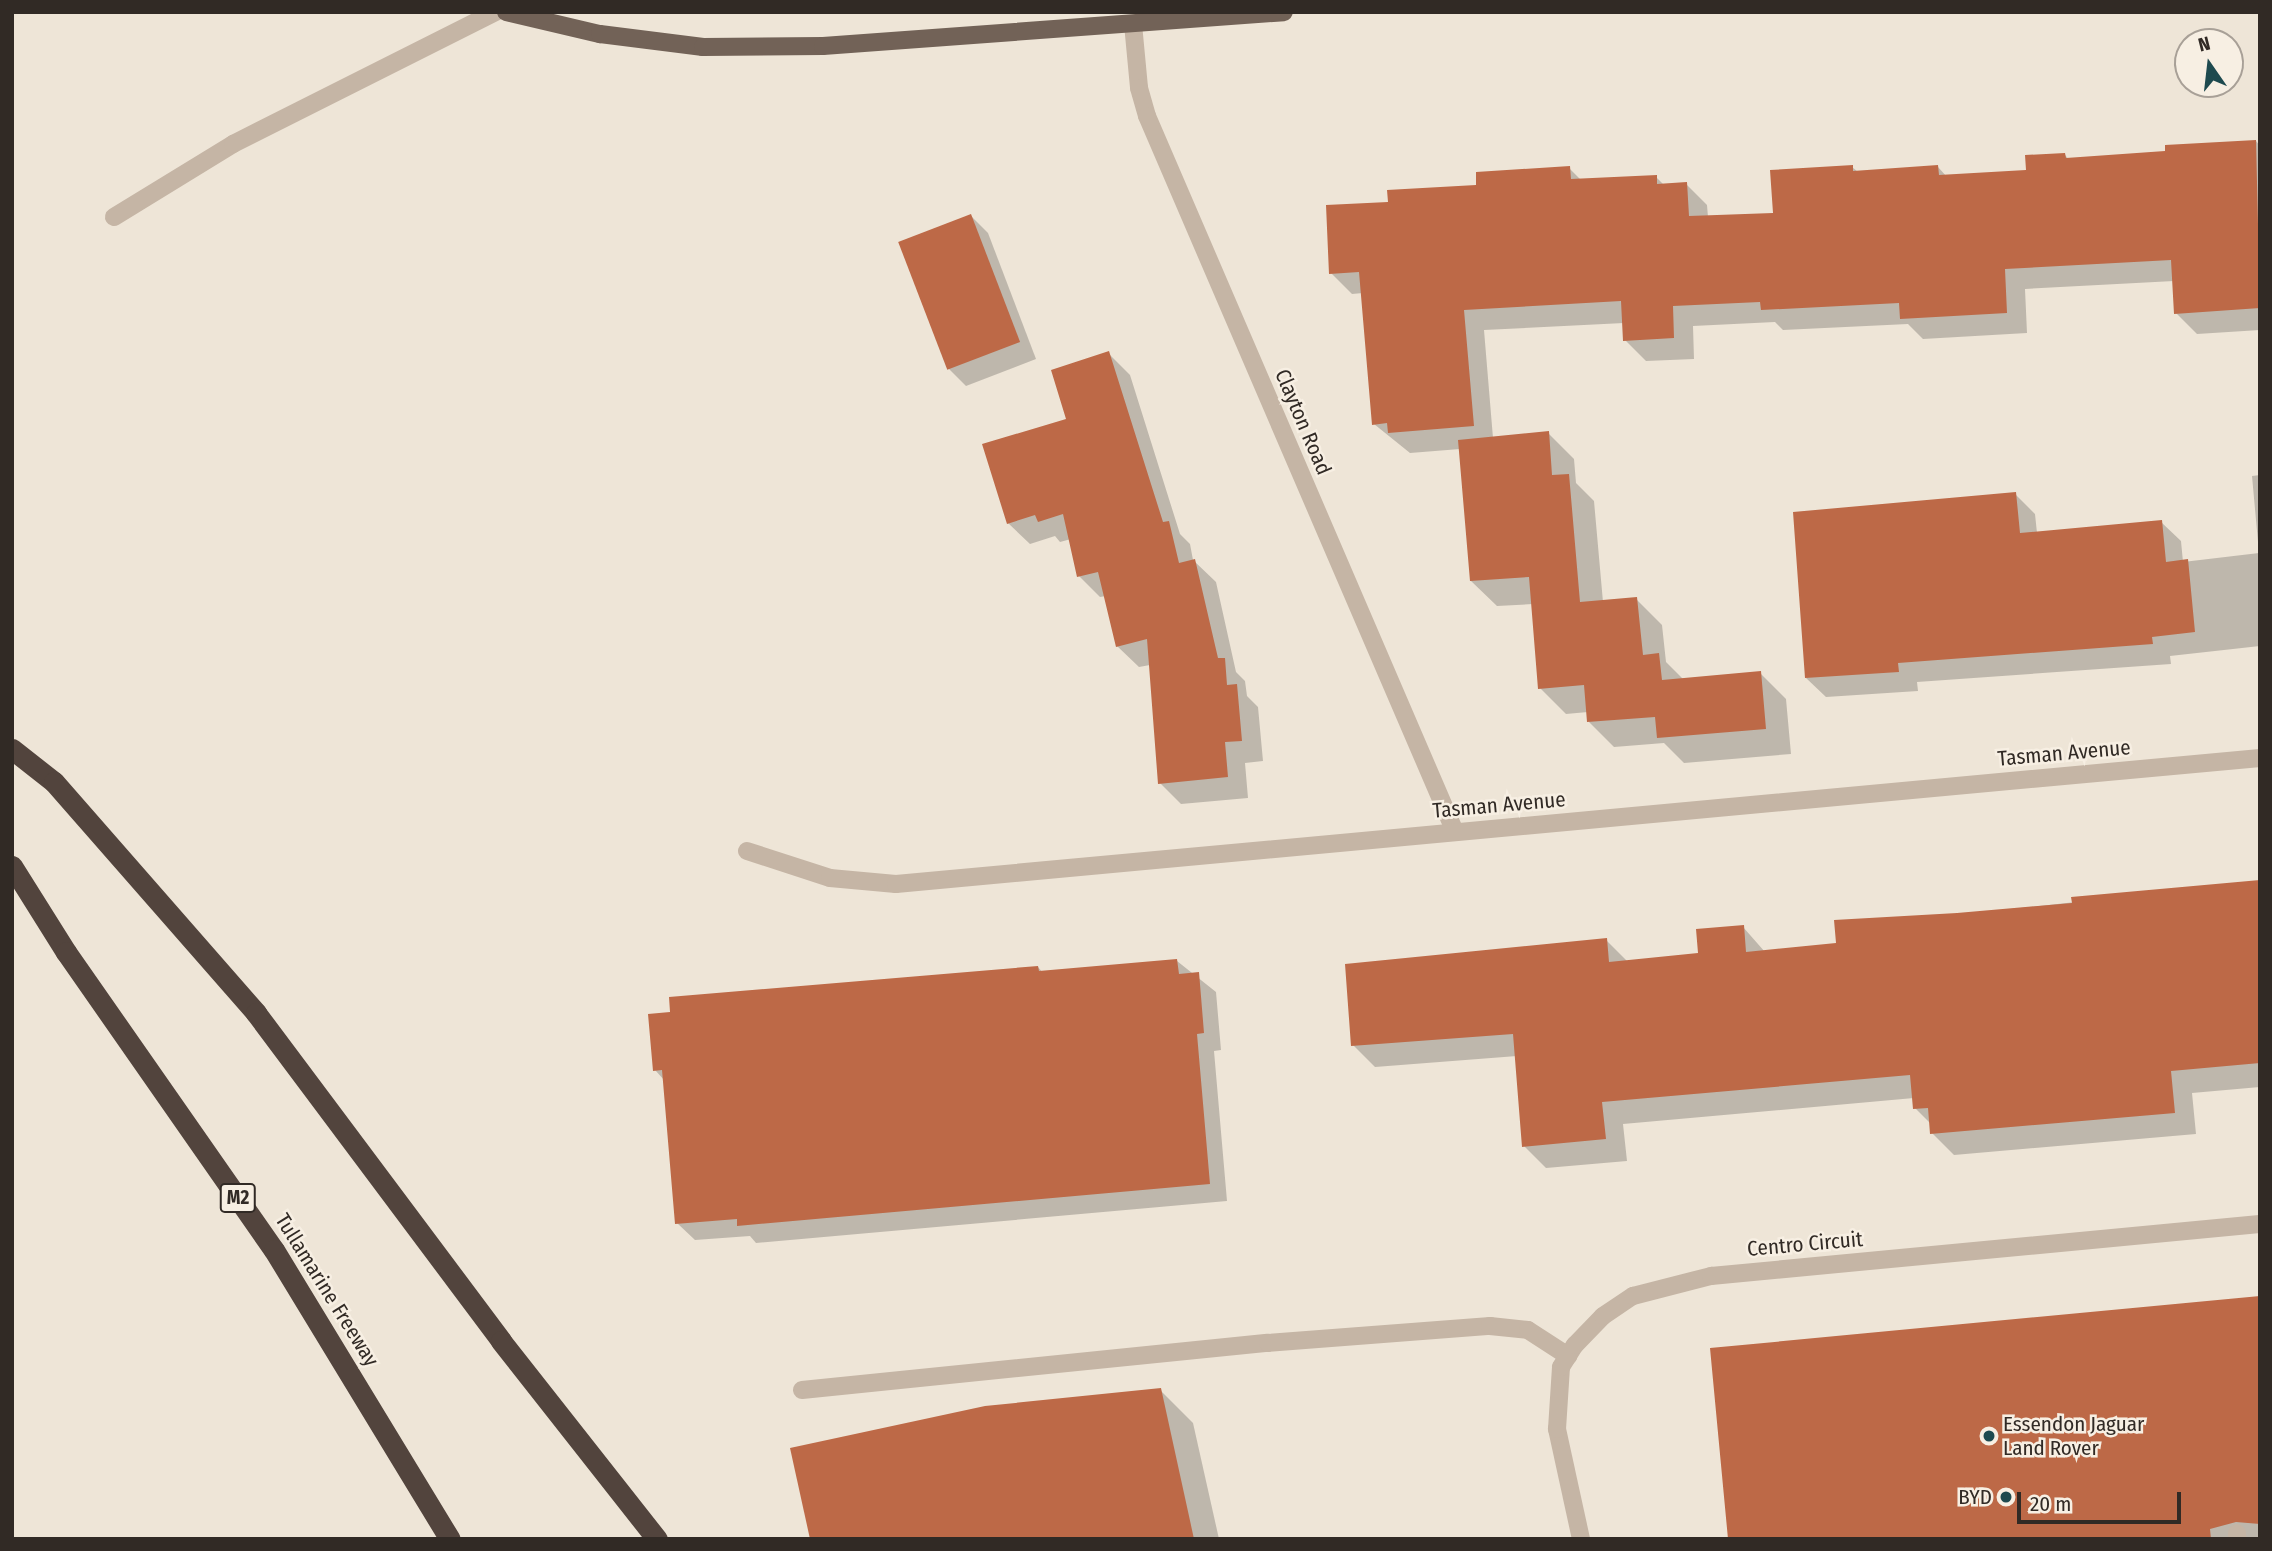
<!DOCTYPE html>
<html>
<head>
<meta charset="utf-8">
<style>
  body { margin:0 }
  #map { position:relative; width:2272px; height:1551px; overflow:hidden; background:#eee5d7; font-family:"Fira Sans Condensed",sans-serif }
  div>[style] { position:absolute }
  .shadow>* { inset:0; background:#0003 }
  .building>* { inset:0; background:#bd6947; transform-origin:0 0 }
  .minor>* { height:18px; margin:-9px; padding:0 9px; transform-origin:9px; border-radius:9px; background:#c5b5a5 }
  .major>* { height:18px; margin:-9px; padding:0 9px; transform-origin:9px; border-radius:9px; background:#726257 }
  .highway>* { height:21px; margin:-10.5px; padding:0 10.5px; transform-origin:10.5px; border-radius:10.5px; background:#52443d }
  .dots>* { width:19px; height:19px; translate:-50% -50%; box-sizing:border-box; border:4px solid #f7efe3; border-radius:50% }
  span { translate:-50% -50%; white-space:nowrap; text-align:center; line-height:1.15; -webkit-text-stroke:5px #f7efe3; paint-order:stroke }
  .shield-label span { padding:2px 5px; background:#f7efe3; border:2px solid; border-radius:5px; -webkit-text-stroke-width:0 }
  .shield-label { font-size:19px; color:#312a25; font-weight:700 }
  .street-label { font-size:21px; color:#312a25 }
  .poi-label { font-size:21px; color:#312a25 }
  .left { translate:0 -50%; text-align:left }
  .right { translate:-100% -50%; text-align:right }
  .frame { position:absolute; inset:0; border:14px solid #312a25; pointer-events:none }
  .north { position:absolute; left:2174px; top:28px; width:70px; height:70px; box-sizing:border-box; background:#f7efe3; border:2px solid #a8a097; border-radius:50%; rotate:346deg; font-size:19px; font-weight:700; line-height:28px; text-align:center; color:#312a25 }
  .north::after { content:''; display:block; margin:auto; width:24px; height:32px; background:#1e4a4f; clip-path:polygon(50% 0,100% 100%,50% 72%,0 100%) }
  .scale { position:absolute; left:2017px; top:1492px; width:164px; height:32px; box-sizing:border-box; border:4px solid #312a25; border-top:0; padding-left:9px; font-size:21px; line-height:24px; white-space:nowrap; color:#312a25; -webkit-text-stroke:5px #f7efe3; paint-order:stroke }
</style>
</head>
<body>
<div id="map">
  <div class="shadow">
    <div style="clip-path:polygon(2256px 141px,2260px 146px,2260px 330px,2197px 334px,2176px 313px,2174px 281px,2025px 289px,2027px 333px,1923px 339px,1908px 324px,1783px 330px,1775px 322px,1693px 326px,1694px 359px,1646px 361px,1625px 340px,1624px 323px,1484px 330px,1493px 438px,1548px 433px,1574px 459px,1576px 483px,1594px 501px,1603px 602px,1636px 599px,1662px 625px,1666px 662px,1684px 680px,1760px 673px,1786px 699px,1791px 754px,1684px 763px,1664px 743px,1614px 747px,1589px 722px,1588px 712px,1566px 714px,1540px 688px,1533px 604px,1497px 606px,1471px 581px,1460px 449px,1410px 453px,1374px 424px,1363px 293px,1352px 294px,1331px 273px,1389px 204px,1569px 168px,1582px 181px,1656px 177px,1664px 185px,1686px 184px,1707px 205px,1708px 217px,1775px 215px,1852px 167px,1858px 172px,1938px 167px,1947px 177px,2027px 172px,2065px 155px,2069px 160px,2167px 153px)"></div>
    <div style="clip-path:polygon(971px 216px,988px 233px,1036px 359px,966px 386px,948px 368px)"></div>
    <div style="clip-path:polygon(1108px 353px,1130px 375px,1180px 534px,1190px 544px,1193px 560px,1216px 582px,1236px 672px,1245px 681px,1247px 696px,1258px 707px,1263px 761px,1245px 763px,1248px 798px,1181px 804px,1160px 783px,1150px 665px,1139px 667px,1117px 646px,1106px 596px,1100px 597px,1079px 576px,1071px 539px,1060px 542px,1055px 536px,1030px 544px,1008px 523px)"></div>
    <div style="clip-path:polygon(2260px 475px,2260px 646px,2170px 656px,2171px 664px,1917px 682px,1918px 691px,1826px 697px,1806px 678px,2015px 494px,2035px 514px,2037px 533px,2161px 522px,2181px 541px,2183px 562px,2259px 553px,2252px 476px)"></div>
    <div style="clip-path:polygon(2260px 882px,2260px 1087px,2192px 1093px,2196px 1134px,1954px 1155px,1932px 1133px,1931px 1124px,1915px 1108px,1914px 1098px,1623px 1124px,1627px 1161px,1546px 1168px,1524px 1146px,1517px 1056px,1375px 1067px,1353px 1045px,1606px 940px,1628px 962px,1700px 955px,1743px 927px,1765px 952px,1838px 945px,1957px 915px)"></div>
    <div style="clip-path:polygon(1177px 961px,1216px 992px,1221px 1050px,1214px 1051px,1227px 1201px,756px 1243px,750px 1236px,695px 1240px,677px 1223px,665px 1081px,655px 1070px,1038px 967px,1043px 973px)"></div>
    <div style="clip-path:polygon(2260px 1298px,2260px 1539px,1730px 1539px)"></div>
    <div style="clip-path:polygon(1160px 1390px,1193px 1423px,1219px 1539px,812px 1539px)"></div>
  </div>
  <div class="building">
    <div style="clip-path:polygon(2256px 140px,2260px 308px,2174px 314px,2171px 260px,2005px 269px,2007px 313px,1900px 319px,1899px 303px,1761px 310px,1760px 302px,1673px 306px,1674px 338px,1623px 341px,1621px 301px,1464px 310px,1474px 426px,1388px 433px,1387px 423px,1372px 425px,1359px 272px,1329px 274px,1326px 205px,1388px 202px,1387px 190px,1476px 185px,1476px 172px,1570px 166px,1571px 179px,1657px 175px,1657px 184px,1687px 182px,1689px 216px,1773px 213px,1770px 170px,1853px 165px,1853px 171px,1938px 165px,1939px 175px,2026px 170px,2025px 155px,2065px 153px,2066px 158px,2165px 151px,2165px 145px)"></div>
    <div style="left:971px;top:214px;width:137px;height:78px;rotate:69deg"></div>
    <div style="clip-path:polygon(1109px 351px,1163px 522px,1169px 521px,1179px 563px,1195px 559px,1218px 658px,1225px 658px,1227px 685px,1237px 684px,1242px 741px,1225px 742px,1228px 777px,1158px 784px,1147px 639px,1116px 647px,1098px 572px,1077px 577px,1063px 514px,1038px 522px,1035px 515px,1007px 524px,982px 444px,1066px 419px,1051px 370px)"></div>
    <div style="clip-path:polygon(1549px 431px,1552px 475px,1569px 474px,1580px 602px,1637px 597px,1643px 655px,1659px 653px,1662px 680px,1761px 671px,1766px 729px,1657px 738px,1655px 717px,1587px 722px,1584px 685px,1538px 689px,1529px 577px,1470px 581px,1458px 440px)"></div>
    <div style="clip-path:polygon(2016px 492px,2020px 533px,2162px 520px,2166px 562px,2188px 559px,2195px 632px,2152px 637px,2153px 644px,1898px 663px,1899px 672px,1805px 678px,1793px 512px)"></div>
    <div style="clip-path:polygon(2260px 880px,2260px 1063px,2171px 1071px,2175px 1113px,1930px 1134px,1928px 1108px,1913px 1109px,1910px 1075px,1602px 1102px,1606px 1139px,1522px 1147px,1513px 1034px,1351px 1046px,1345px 964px,1607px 938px,1609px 962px,1698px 953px,1696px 929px,1744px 925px,1746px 952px,1836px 943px,1834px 920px,1957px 913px,2072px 903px,2071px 897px)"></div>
    <div style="clip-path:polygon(1177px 959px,1179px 974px,1199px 972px,1204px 1033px,1197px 1034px,1210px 1184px,737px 1226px,737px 1219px,675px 1224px,662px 1070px,653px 1071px,648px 1014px,670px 1012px,669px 997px,1038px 966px,1039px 971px)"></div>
    <div style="clip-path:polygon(2260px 1296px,2260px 1524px,2236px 1522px,2210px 1529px,2211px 1539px,1728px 1539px,1710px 1348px)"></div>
    <div style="clip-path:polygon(1161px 1388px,1194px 1539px,810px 1539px,790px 1448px,985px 1406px)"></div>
  </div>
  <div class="minor">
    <div style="left:1133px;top:24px;width:64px;rotate:84.6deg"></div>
    <div style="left:1139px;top:88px;width:29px;rotate:74deg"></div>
    <div style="left:1147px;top:116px;width:779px;rotate:66.72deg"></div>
    <div style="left:114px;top:217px;width:140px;rotate:-31.5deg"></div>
    <div style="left:233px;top:144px;width:294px;rotate:-26.7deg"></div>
    <div style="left:747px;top:851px;width:87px;rotate:18deg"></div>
    <div style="left:830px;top:878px;width:66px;rotate:5.2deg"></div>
    <div style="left:896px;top:884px;width:1370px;rotate:-5.28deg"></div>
    <div style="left:802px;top:1390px;width:468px;rotate:-5.8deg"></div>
    <div style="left:1268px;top:1343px;width:223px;rotate:-4.4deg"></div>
    <div style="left:1490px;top:1326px;width:38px;rotate:6deg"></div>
    <div style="left:1528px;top:1330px;width:48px;rotate:33deg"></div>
    <div style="left:2237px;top:1533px;width:6px;rotate:90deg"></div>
    <div style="left:1581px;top:1539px;width:113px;rotate:-102.3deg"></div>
    <div style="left:1557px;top:1429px;width:62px;rotate:-86.3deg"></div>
    <div style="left:1561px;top:1367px;width:26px;rotate:-58deg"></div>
    <div style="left:1575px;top:1345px;width:40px;rotate:-46deg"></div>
    <div style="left:1603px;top:1316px;width:36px;rotate:-34deg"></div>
    <div style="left:1633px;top:1296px;width:81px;rotate:-14.4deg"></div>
    <div style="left:1711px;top:1276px;width:551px;rotate:-5.41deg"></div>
  </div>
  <div class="major">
    <div style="left:506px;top:12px;width:97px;rotate:13.2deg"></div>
    <div style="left:600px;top:34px;width:104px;rotate:7.2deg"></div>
    <div style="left:703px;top:47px;width:120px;rotate:-0.5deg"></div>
    <div style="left:823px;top:46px;width:462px;rotate:-4.2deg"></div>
  </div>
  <div class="highway">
    <div style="left:12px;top:749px;width:53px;rotate:38.2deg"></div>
    <div style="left:54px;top:782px;width:307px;rotate:48.8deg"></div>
    <div style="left:256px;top:1013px;width:409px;rotate:53.2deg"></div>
    <div style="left:501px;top:1341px;width:252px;rotate:51.8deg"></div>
    <div style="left:12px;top:866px;width:102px;rotate:57.9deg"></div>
    <div style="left:66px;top:952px;width:363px;rotate:55.1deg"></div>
    <div style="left:274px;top:1250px;width:338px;rotate:58.7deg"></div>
  </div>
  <div class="dots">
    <div style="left:1989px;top:1436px;background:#1e4a4f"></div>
    <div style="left:2006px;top:1497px;background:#1e4a4f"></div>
  </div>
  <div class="shield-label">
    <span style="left:238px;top:1198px">M2</span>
  </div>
  <div class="street-label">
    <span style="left:1303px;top:422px;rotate:67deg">Clayton Road</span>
    <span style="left:2064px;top:753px;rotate:-5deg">Tasman Avenue</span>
    <span style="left:1499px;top:805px;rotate:-5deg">Tasman Avenue</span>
    <span style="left:1805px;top:1244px;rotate:-5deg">Centro Circuit</span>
    <span style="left:327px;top:1290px;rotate:58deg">Tullamarine Freeway</span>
  </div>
  <div class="poi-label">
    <span class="left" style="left:2003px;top:1436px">Essendon Jaguar<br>Land Rover</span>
    <span class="right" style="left:1992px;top:1497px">BYD</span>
  </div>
  <div class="frame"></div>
  <div class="north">N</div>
  <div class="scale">20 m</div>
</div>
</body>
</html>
